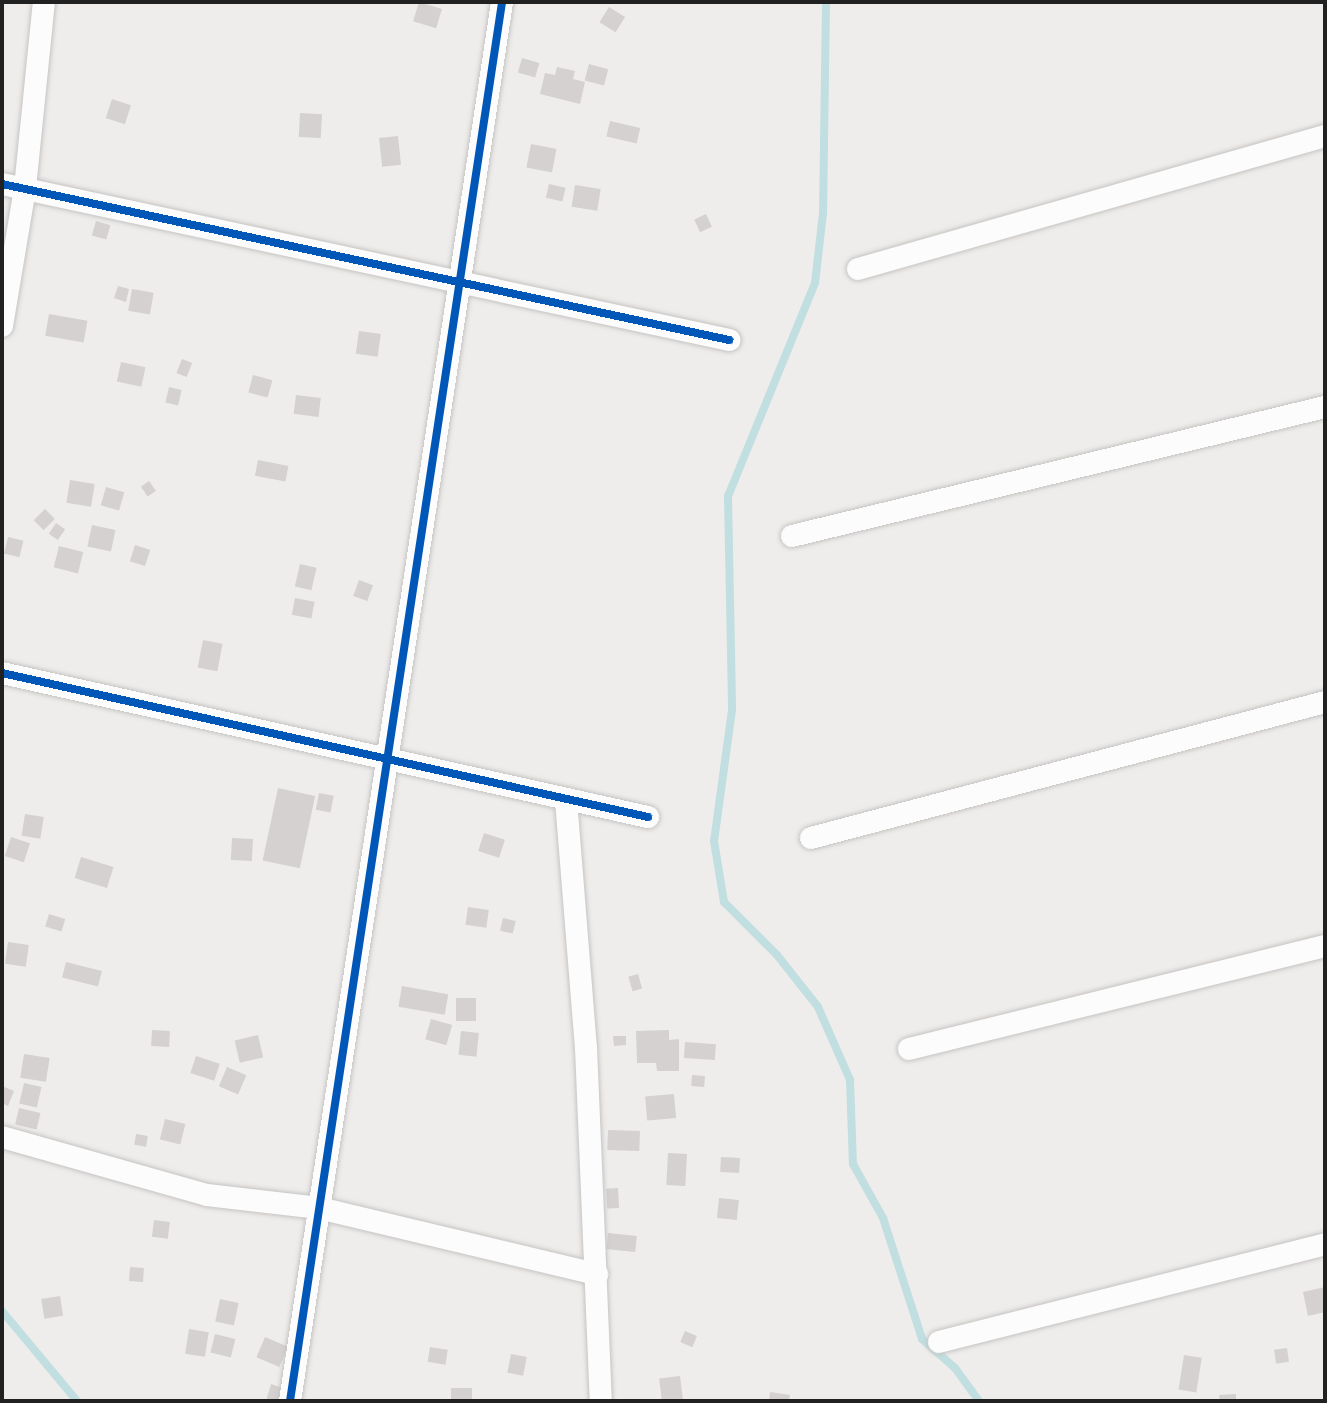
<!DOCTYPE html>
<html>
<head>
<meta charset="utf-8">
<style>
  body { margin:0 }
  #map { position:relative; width:1327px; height:1403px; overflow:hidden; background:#efedeb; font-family:Inter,sans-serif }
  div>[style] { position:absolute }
  .stream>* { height:8px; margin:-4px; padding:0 4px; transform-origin:4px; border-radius:4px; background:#c1dee0 }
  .building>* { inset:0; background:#d4d1d0; transform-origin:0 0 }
  .roads { filter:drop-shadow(0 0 2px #c5c4c3) drop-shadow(0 0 2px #c5c4c3) }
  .street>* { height:22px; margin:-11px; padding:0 11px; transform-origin:11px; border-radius:11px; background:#fdfcfc }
  .cycleway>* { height:8px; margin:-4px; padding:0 4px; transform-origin:4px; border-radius:4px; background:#0057b8 }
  span { translate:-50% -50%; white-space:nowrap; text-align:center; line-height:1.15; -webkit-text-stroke:6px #fff; paint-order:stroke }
  .frame { position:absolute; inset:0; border:4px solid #212121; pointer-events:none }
</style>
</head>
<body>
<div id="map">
  <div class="stream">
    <div style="left:826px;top:2px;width:211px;rotate:90.8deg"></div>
    <div style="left:823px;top:213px;width:70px;rotate:96.5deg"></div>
    <div style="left:815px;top:283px;width:230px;rotate:112.2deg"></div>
    <div style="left:728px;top:496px;width:214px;rotate:88.9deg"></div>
    <div style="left:732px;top:710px;width:132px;rotate:97.8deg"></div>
    <div style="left:714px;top:841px;width:62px;rotate:80.7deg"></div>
    <div style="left:724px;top:902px;width:75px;rotate:45deg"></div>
    <div style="left:777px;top:955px;width:66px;rotate:51.7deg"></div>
    <div style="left:818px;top:1007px;width:80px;rotate:66.3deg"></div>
    <div style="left:850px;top:1080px;width:84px;rotate:88deg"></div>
    <div style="left:853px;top:1164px;width:62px;rotate:60.9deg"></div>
    <div style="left:883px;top:1218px;width:127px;rotate:72.1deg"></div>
    <div style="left:922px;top:1339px;width:44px;rotate:41.3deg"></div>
    <div style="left:955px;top:1368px;width:41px;rotate:54deg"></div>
    <div style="left:2px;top:1311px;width:117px;rotate:50.2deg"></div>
  </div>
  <div class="building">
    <div style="left:419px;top:2px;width:24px;height:20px;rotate:17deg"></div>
    <div style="left:609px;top:7px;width:19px;height:18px;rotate:32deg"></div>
    <div style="left:522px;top:58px;width:18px;height:15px;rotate:16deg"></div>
    <div style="left:589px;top:64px;width:20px;height:17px;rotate:15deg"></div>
    <div style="clip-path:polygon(557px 67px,575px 71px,573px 79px,585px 82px,580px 104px,540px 94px,545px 73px,555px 75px)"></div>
    <div style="left:112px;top:99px;width:20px;height:20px;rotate:18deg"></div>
    <div style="left:300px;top:113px;width:22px;height:24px;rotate:3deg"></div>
    <div style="left:610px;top:121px;width:31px;height:16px;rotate:13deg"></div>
    <div style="left:398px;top:136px;width:29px;height:19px;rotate:84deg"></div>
    <div style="left:531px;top:144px;width:26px;height:24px;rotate:11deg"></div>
    <div style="left:549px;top:184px;width:17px;height:14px;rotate:13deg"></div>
    <div style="left:575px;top:185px;width:26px;height:22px;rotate:9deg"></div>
    <div style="left:706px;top:214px;width:14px;height:13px;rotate:65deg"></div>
    <div style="left:96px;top:221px;width:15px;height:15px;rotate:16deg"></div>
    <div style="clip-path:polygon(118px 286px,129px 289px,126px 302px,114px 298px)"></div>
    <div style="left:132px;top:289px;width:22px;height:22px;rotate:10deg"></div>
    <div style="left:49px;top:314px;width:39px;height:22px;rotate:10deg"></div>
    <div style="left:359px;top:331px;width:22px;height:23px;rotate:8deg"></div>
    <div style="left:182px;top:359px;width:11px;height:15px;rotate:22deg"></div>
    <div style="left:121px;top:362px;width:25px;height:20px;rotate:12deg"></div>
    <div style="left:253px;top:375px;width:20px;height:18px;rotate:15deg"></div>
    <div style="left:169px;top:387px;width:13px;height:16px;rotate:13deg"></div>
    <div style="left:296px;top:395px;width:25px;height:19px;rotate:7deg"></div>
    <div style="left:258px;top:460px;width:31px;height:16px;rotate:11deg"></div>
    <div style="left:70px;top:480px;width:25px;height:23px;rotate:9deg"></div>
    <div style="left:149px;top:481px;width:12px;height:10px;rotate:55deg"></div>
    <div style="left:106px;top:487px;width:19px;height:19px;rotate:16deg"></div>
    <div style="left:45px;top:509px;width:14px;height:16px;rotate:45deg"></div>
    <div style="left:56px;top:523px;width:11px;height:13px;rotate:34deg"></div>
    <div style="left:92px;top:525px;width:24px;height:22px;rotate:12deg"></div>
    <div style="left:8px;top:537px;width:16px;height:17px;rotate:14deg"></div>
    <div style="left:135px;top:545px;width:16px;height:17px;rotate:18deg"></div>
    <div style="left:59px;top:546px;width:25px;height:22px;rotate:14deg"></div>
    <div style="left:300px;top:564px;width:17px;height:23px;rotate:13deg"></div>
    <div style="left:359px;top:580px;width:15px;height:17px;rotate:20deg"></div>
    <div style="left:295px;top:598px;width:20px;height:17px;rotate:11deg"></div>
    <div style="left:203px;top:640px;width:20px;height:28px;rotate:11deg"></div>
    <div style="left:278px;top:788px;width:38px;height:74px;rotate:12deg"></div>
    <div style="left:319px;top:793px;width:15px;height:17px;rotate:11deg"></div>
    <div style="left:25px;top:814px;width:19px;height:22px;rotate:9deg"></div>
    <div style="left:484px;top:833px;width:22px;height:19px;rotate:18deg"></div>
    <div style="left:11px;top:837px;width:20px;height:20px;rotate:18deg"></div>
    <div style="left:232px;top:838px;width:21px;height:22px;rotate:3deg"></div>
    <div style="left:81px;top:857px;width:34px;height:22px;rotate:17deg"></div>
    <div style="left:468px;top:907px;width:21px;height:18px;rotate:8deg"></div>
    <div style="left:49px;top:914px;width:17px;height:13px;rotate:17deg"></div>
    <div style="left:503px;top:918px;width:13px;height:13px;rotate:13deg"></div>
    <div style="left:8px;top:942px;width:21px;height:22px;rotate:8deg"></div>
    <div style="left:66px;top:962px;width:37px;height:16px;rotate:14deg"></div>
    <div style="left:638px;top:974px;width:15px;height:10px;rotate:74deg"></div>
    <div style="left:402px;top:986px;width:47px;height:21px;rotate:10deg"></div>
    <div style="left:476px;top:998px;width:23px;height:20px;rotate:90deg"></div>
    <div style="left:431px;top:1019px;width:22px;height:21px;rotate:16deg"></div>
    <div style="left:152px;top:1030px;width:18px;height:16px;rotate:3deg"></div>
    <div style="clip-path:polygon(669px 1030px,669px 1040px,679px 1039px,679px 1071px,657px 1071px,656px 1063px,637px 1063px,636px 1031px)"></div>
    <div style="left:461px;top:1031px;width:18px;height:24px;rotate:6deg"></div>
    <div style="left:258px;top:1035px;width:23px;height:24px;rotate:77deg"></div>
    <div style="clip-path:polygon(613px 1036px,626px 1036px,626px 1045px,614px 1046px)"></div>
    <div style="left:685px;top:1042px;width:31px;height:16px;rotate:4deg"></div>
    <div style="left:24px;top:1054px;width:26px;height:24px;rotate:9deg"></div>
    <div style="left:196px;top:1056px;width:25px;height:18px;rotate:18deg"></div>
    <div style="left:227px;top:1067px;width:21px;height:21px;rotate:23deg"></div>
    <div style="left:692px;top:1075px;width:13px;height:11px;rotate:4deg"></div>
    <div style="left:24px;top:1083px;width:18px;height:21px;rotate:13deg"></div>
    <div style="clip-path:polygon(2px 1086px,14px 1091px,8px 1106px,2px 1103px)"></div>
    <div style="left:674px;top:1094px;width:24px;height:29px;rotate:85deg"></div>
    <div style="left:19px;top:1108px;width:22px;height:17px;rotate:13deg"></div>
    <div style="left:165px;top:1119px;width:21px;height:21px;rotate:14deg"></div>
    <div style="left:608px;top:1130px;width:32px;height:20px;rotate:2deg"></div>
    <div style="left:136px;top:1134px;width:12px;height:11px;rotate:9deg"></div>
    <div style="left:668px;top:1153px;width:19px;height:32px;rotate:3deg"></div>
    <div style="left:721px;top:1157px;width:19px;height:15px;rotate:3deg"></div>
    <div style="left:618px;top:1188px;width:20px;height:12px;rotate:87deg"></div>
    <div style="left:719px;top:1198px;width:20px;height:20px;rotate:6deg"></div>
    <div style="left:154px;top:1220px;width:16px;height:17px;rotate:7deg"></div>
    <div style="left:608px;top:1233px;width:29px;height:16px;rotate:6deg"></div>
    <div style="left:130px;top:1267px;width:14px;height:14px;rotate:4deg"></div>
    <div style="clip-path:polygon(1325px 1287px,1325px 1312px,1308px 1316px,1303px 1292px)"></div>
    <div style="left:60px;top:1296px;width:20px;height:19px;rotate:81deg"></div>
    <div style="left:220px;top:1299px;width:19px;height:23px;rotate:12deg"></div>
    <div style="left:189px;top:1329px;width:20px;height:25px;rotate:9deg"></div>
    <div style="left:685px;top:1331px;width:13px;height:12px;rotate:23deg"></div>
    <div style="left:215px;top:1334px;width:21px;height:19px;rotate:14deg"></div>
    <div style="left:265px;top:1337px;width:25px;height:22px;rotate:23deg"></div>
    <div style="left:430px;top:1347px;width:18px;height:15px;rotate:9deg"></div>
    <div style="left:1287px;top:1348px;width:14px;height:13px;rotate:82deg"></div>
    <div style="left:511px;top:1354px;width:16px;height:19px;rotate:11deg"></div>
    <div style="left:1184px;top:1355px;width:18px;height:35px;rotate:9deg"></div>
    <div style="left:680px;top:1376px;width:25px;height:21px;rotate:83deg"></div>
    <div style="clip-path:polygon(271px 1384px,282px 1388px,278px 1401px,266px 1401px)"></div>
    <div style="left:451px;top:1388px;width:21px;height:13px"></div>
    <div style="clip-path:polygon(770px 1392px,790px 1395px,789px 1401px,769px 1401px)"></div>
    <div style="clip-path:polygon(1236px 1394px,1236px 1401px,1220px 1401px,1219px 1395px)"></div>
  </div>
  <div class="roads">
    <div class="street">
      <div style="left:2px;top:184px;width:744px;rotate:12.11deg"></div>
      <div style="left:858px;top:269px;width:486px;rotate:-15.9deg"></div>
      <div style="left:2px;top:326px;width:140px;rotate:-80.5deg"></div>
      <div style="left:25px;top:188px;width:187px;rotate:-84.2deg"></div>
      <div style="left:792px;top:536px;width:548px;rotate:-13.61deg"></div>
      <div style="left:2px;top:673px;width:662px;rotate:12.57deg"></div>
      <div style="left:566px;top:800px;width:249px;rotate:85.4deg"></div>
      <div style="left:586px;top:1048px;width:353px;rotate:87.6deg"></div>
      <div style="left:811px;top:838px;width:532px;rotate:-14.82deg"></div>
      <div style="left:909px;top:1049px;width:429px;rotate:-13.9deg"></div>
      <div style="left:2px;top:1137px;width:213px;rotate:15.8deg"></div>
      <div style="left:207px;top:1195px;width:113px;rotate:6.6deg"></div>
      <div style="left:319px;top:1208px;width:286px;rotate:13.4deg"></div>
      <div style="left:939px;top:1342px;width:398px;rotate:-14.2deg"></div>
      <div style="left:290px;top:1401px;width:1415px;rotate:-81.38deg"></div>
    </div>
  </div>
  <div class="cycleway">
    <div style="left:2px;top:184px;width:744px;rotate:12.11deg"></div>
    <div style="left:2px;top:673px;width:662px;rotate:12.57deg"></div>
    <div style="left:290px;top:1401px;width:1415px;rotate:-81.38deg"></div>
  </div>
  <div class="frame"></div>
</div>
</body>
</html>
